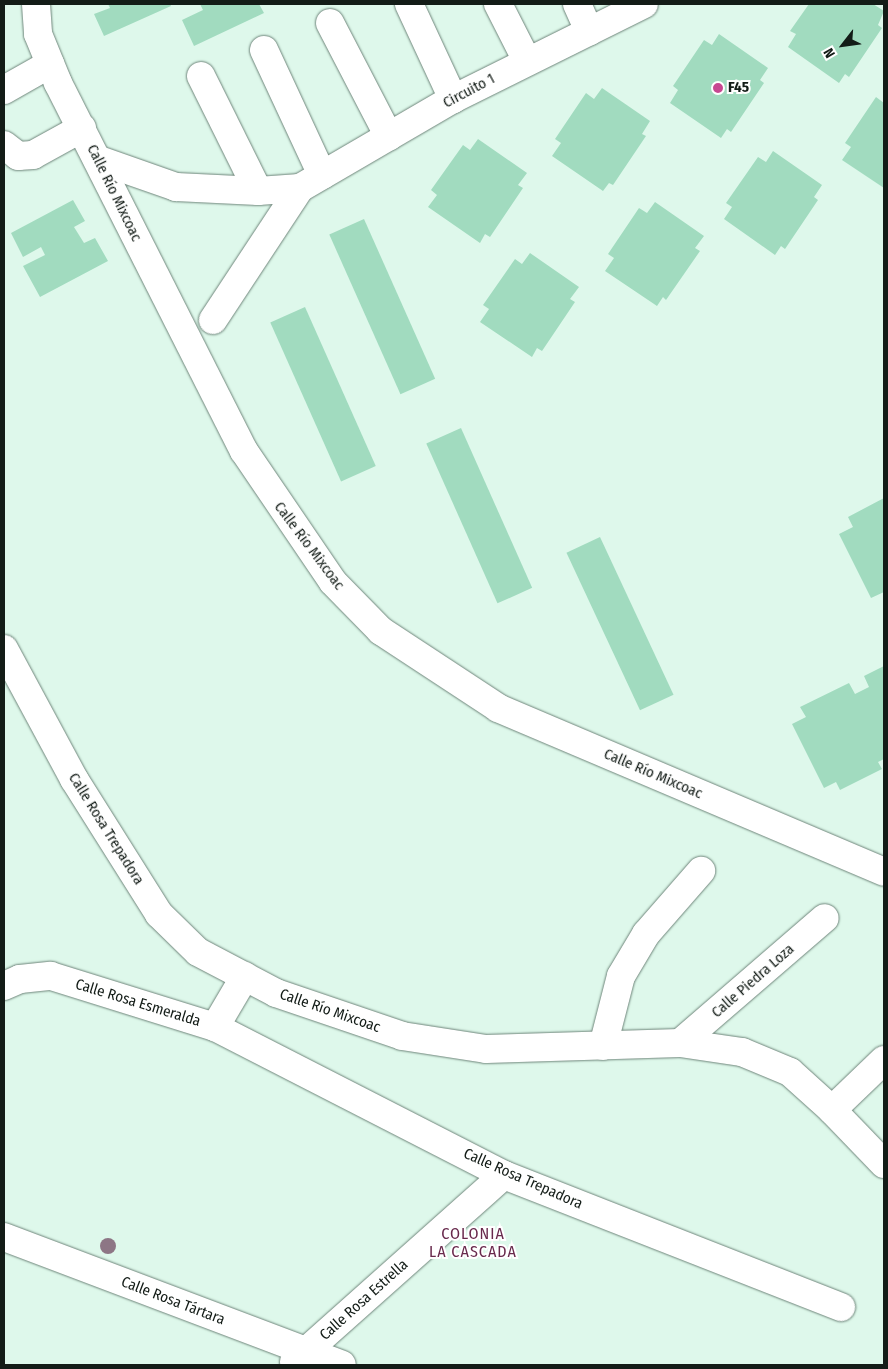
<!DOCTYPE html>
<html>
<head>
<meta charset="utf-8">
<style>
  body { margin:0 }
  #map { position:relative; width:888px; height:1369px; overflow:hidden; background:#def8eb; font-family:"Fira Sans Condensed",sans-serif }
  div>[style] { position:absolute }
  .building>* { inset:0; background:#a1dbbf; transform-origin:0 0 }
  .roads { filter:drop-shadow(0 0 1px #6e857a) drop-shadow(0 0 1px #6e857a) }
  .minor>* { height:28px; margin:-14px; padding:0 14px; transform-origin:14px; border-radius:14px; background:#fff }
  .trees>* { width:16px; height:16px; margin:-8px; border-radius:50%; background:#8d7685 }
  .dots>* { width:14px; height:14px; translate:-50% -50%; box-sizing:border-box; border:2px solid #fff; border-radius:50% }
  span { translate:-50% -50%; white-space:nowrap; text-align:center; line-height:1.15; -webkit-text-stroke:4px #fff; paint-order:stroke }
  .poi-label { font-size:15px; color:#131c17; font-weight:700 }
  .left { translate:0 -50%; text-align:left }
  .street-label { font-size:15px; color:#131c17 }
  .neighbourhood-label { font-size:16px; color:#68294c; letter-spacing:1px }
  .frame { position:absolute; inset:0; border:5px solid #131c17; pointer-events:none }
  .north { position:absolute; left:818px; top:20px; width:50px; height:50px; -webkit-text-stroke:4px #fff; paint-order:stroke; rotate:240deg; font-size:14px; font-weight:700; line-height:20px; text-align:center; color:#131c17 }
  .north::after { content:''; display:block; margin:auto; width:18px; height:22px; background:#131c17; clip-path:polygon(50% 0,100% 100%,50% 72%,0 100%) }
</style>
</head>
<body>
<div id="map">
  <div class="building">
    <div style="clip-path:polygon(108px 4px,170px 4px,171px 6px,104px 36px,94px 14px,110px 8px)"></div>
    <div style="clip-path:polygon(200px 4px,259px 4px,264px 13px,194px 46px,182px 20px,203px 10px)"></div>
    <div style="clip-path:polygon(809px 4px,873px 4px,884px 11px,878px 25px,882px 28px,849px 77px,845px 74px,839px 83px,788px 47px,796px 34px,790px 31px)"></div>
    <div style="clip-path:polygon(719px 34px,768px 68px,760px 80px,764px 83px,731px 132px,727px 129px,721px 138px,670px 103px,678px 90px,673px 86px,704px 40px,712px 45px)"></div>
    <div style="clip-path:polygon(602px 88px,650px 121px,642px 134px,646px 136px,613px 185px,609px 183px,603px 191px,552px 156px,561px 143px,555px 139px,586px 93px,594px 99px)"></div>
    <div style="clip-path:polygon(876px 97px,884px 103px,884px 188px,842px 160px,851px 147px,845px 143px)"></div>
    <div style="clip-path:polygon(478px 139px,527px 173px,518px 185px,523px 188px,490px 237px,485px 234px,480px 243px,428px 207px,437px 195px,431px 190px,463px 145px,470px 150px)"></div>
    <div style="clip-path:polygon(773px 151px,822px 185px,814px 197px,818px 200px,785px 249px,781px 246px,775px 255px,724px 219px,732px 207px,726px 203px,758px 157px,766px 162px)"></div>
    <div style="clip-path:polygon(73px 200px,85px 221px,74px 227px,84px 243px,95px 238px,108px 261px,40px 297px,23px 266px,45px 255px,41px 247px,23px 257px,11px 233px)"></div>
    <div style="clip-path:polygon(655px 202px,704px 236px,695px 248px,700px 251px,666px 300px,663px 297px,657px 306px,605px 271px,614px 258px,608px 254px,639px 208px,647px 213px)"></div>
    <div style="left:364px;top:219px;width:175px;height:38px;rotate:66deg"></div>
    <div style="clip-path:polygon(530px 253px,579px 287px,570px 299px,575px 302px,542px 351px,537px 348px,532px 357px,480px 322px,489px 309px,483px 305px,515px 259px,522px 264px)"></div>
    <div style="left:305px;top:307px;width:174px;height:38px;rotate:66deg"></div>
    <div style="left:461px;top:428px;width:175px;height:38px;rotate:66deg"></div>
    <div style="clip-path:polygon(884px 498px,884px 592px,871px 598px,839px 534px,853px 527px,848px 517px)"></div>
    <div style="left:600px;top:537px;width:174px;height:37px;rotate:65deg"></div>
    <div style="clip-path:polygon(884px 666px,884px 759px,878px 762px,882px 769px,840px 790px,836px 782px,824px 788px,792px 724px,806px 717px,800px 707px,849px 683px,855px 694px,869px 687px,864px 676px)"></div>
  </div>
  <div class="roads">
    <div class="minor">
      <div style="left:36px;top:4px;width:30px;rotate:86deg"></div>
      <div style="left:38px;top:34px;width:53px;rotate:67.8deg"></div>
      <div style="left:58px;top:83px;width:412px;rotate:63.2deg"></div>
      <div style="left:244px;top:451px;width:158px;rotate:55.8deg"></div>
      <div style="left:333px;top:582px;width:69px;rotate:45.6deg"></div>
      <div style="left:381px;top:631px;width:140px;rotate:33.3deg"></div>
      <div style="left:498px;top:708px;width:419px;rotate:23deg"></div>
      <div style="left:409px;top:4px;width:105px;rotate:65.1deg"></div>
      <div style="left:498px;top:4px;width:64px;rotate:63deg"></div>
      <div style="left:577px;top:4px;width:30px;rotate:66deg"></div>
      <div style="left:330px;top:23px;width:128px;rotate:62.6deg"></div>
      <div style="left:264px;top:50px;width:138px;rotate:65.1deg"></div>
      <div style="left:201px;top:76px;width:128px;rotate:63.6deg"></div>
      <div style="left:4px;top:90px;width:53px;rotate:-29.5deg"></div>
      <div style="left:4px;top:145px;width:18px;rotate:38deg"></div>
      <div style="left:18px;top:156px;width:15px;rotate:-4deg"></div>
      <div style="left:33px;top:155px;width:56px;rotate:-28.9deg"></div>
      <div style="left:99px;top:160px;width:82px;rotate:19.3deg"></div>
      <div style="left:176px;top:187px;width:82px;rotate:2.8deg"></div>
      <div style="left:258px;top:191px;width:42px;rotate:-4.1deg"></div>
      <div style="left:300px;top:188px;width:177px;rotate:-30.2deg"></div>
      <div style="left:453px;top:99px;width:213px;rotate:-26.4deg"></div>
      <div style="left:213px;top:320px;width:158px;rotate:-56.6deg"></div>
      <div style="left:4px;top:649px;width:148px;rotate:61.7deg"></div>
      <div style="left:74px;top:779px;width:160px;rotate:57.8deg"></div>
      <div style="left:159px;top:914px;width:54px;rotate:44.3deg"></div>
      <div style="left:198px;top:952px;width:88px;rotate:27.7deg"></div>
      <div style="left:276px;top:993px;width:133px;rotate:18.8deg"></div>
      <div style="left:402px;top:1036px;width:85px;rotate:8.8deg"></div>
      <div style="left:486px;top:1049px;width:194px;rotate:-1.8deg"></div>
      <div style="left:680px;top:1043px;width:63px;rotate:8.3deg"></div>
      <div style="left:742px;top:1052px;width:52px;rotate:22.6deg"></div>
      <div style="left:790px;top:1072px;width:57px;rotate:42.1deg"></div>
      <div style="left:832px;top:1110px;width:75px;rotate:46.1deg"></div>
      <div style="left:4px;top:986px;width:17px;rotate:-24deg"></div>
      <div style="left:20px;top:979px;width:31px;rotate:-6deg"></div>
      <div style="left:51px;top:976px;width:172px;rotate:17.3deg"></div>
      <div style="left:215px;top:1027px;width:325px;rotate:27.1deg"></div>
      <div style="left:504px;top:1175px;width:362px;rotate:21.4deg"></div>
      <div style="left:215px;top:1027px;width:59px;rotate:-59.5deg"></div>
      <div style="left:680px;top:1043px;width:191px;rotate:-40.8deg"></div>
      <div style="left:603px;top:1046px;width:72px;rotate:-75.6deg"></div>
      <div style="left:621px;top:976px;width:49px;rotate:-59.2deg"></div>
      <div style="left:646px;top:934px;width:84px;rotate:-48.9deg"></div>
      <div style="left:832px;top:1110px;width:72px;rotate:-43.9deg"></div>
      <div style="left:4px;top:1237px;width:361px;rotate:20.7deg"></div>
      <div style="left:294px;top:1362px;width:281px;rotate:-41.7deg"></div>
    </div>
  </div>
  <div class="trees">
    <div style="left:108px;top:1246px"></div>
  </div>
  <div class="dots">
    <div style="left:718px;top:88px;background:#c74791"></div>
  </div>
  <div class="poi-label">
    <span class="left" style="left:728px;top:88px">F45</span>
  </div>
  <div class="street-label">
    <span style="left:469px;top:91px;rotate:-28deg">Circuito 1</span>
    <span style="left:114px;top:193px;rotate:64deg">Calle Río Mixcoac</span>
    <span style="left:309px;top:546px;rotate:53deg">Calle Río Mixcoac</span>
    <span style="left:653px;top:774px;rotate:23deg">Calle Río Mixcoac</span>
    <span style="left:106px;top:829px;rotate:58deg">Calle Rosa Trepadora</span>
    <span style="left:753px;top:981px;rotate:-41deg">Calle Piedra Loza</span>
    <span style="left:138px;top:1003px;rotate:17deg">Calle Rosa Esmeralda</span>
    <span style="left:330px;top:1011px;rotate:19deg">Calle Río Mixcoac</span>
    <span style="left:523px;top:1179px;rotate:24deg">Calle Rosa Trepadora</span>
    <span style="left:364px;top:1300px;rotate:-42deg">Calle Rosa Estrella</span>
    <span style="left:173px;top:1301px;rotate:21deg">Calle Rosa Tártara</span>
  </div>
  <div class="neighbourhood-label">
    <span style="left:473px;top:1243px">COLONIA<br>LA CASCADA</span>
  </div>
  <div class="frame"></div>
  <div class="north">N</div>
</div>
</body>
</html>
